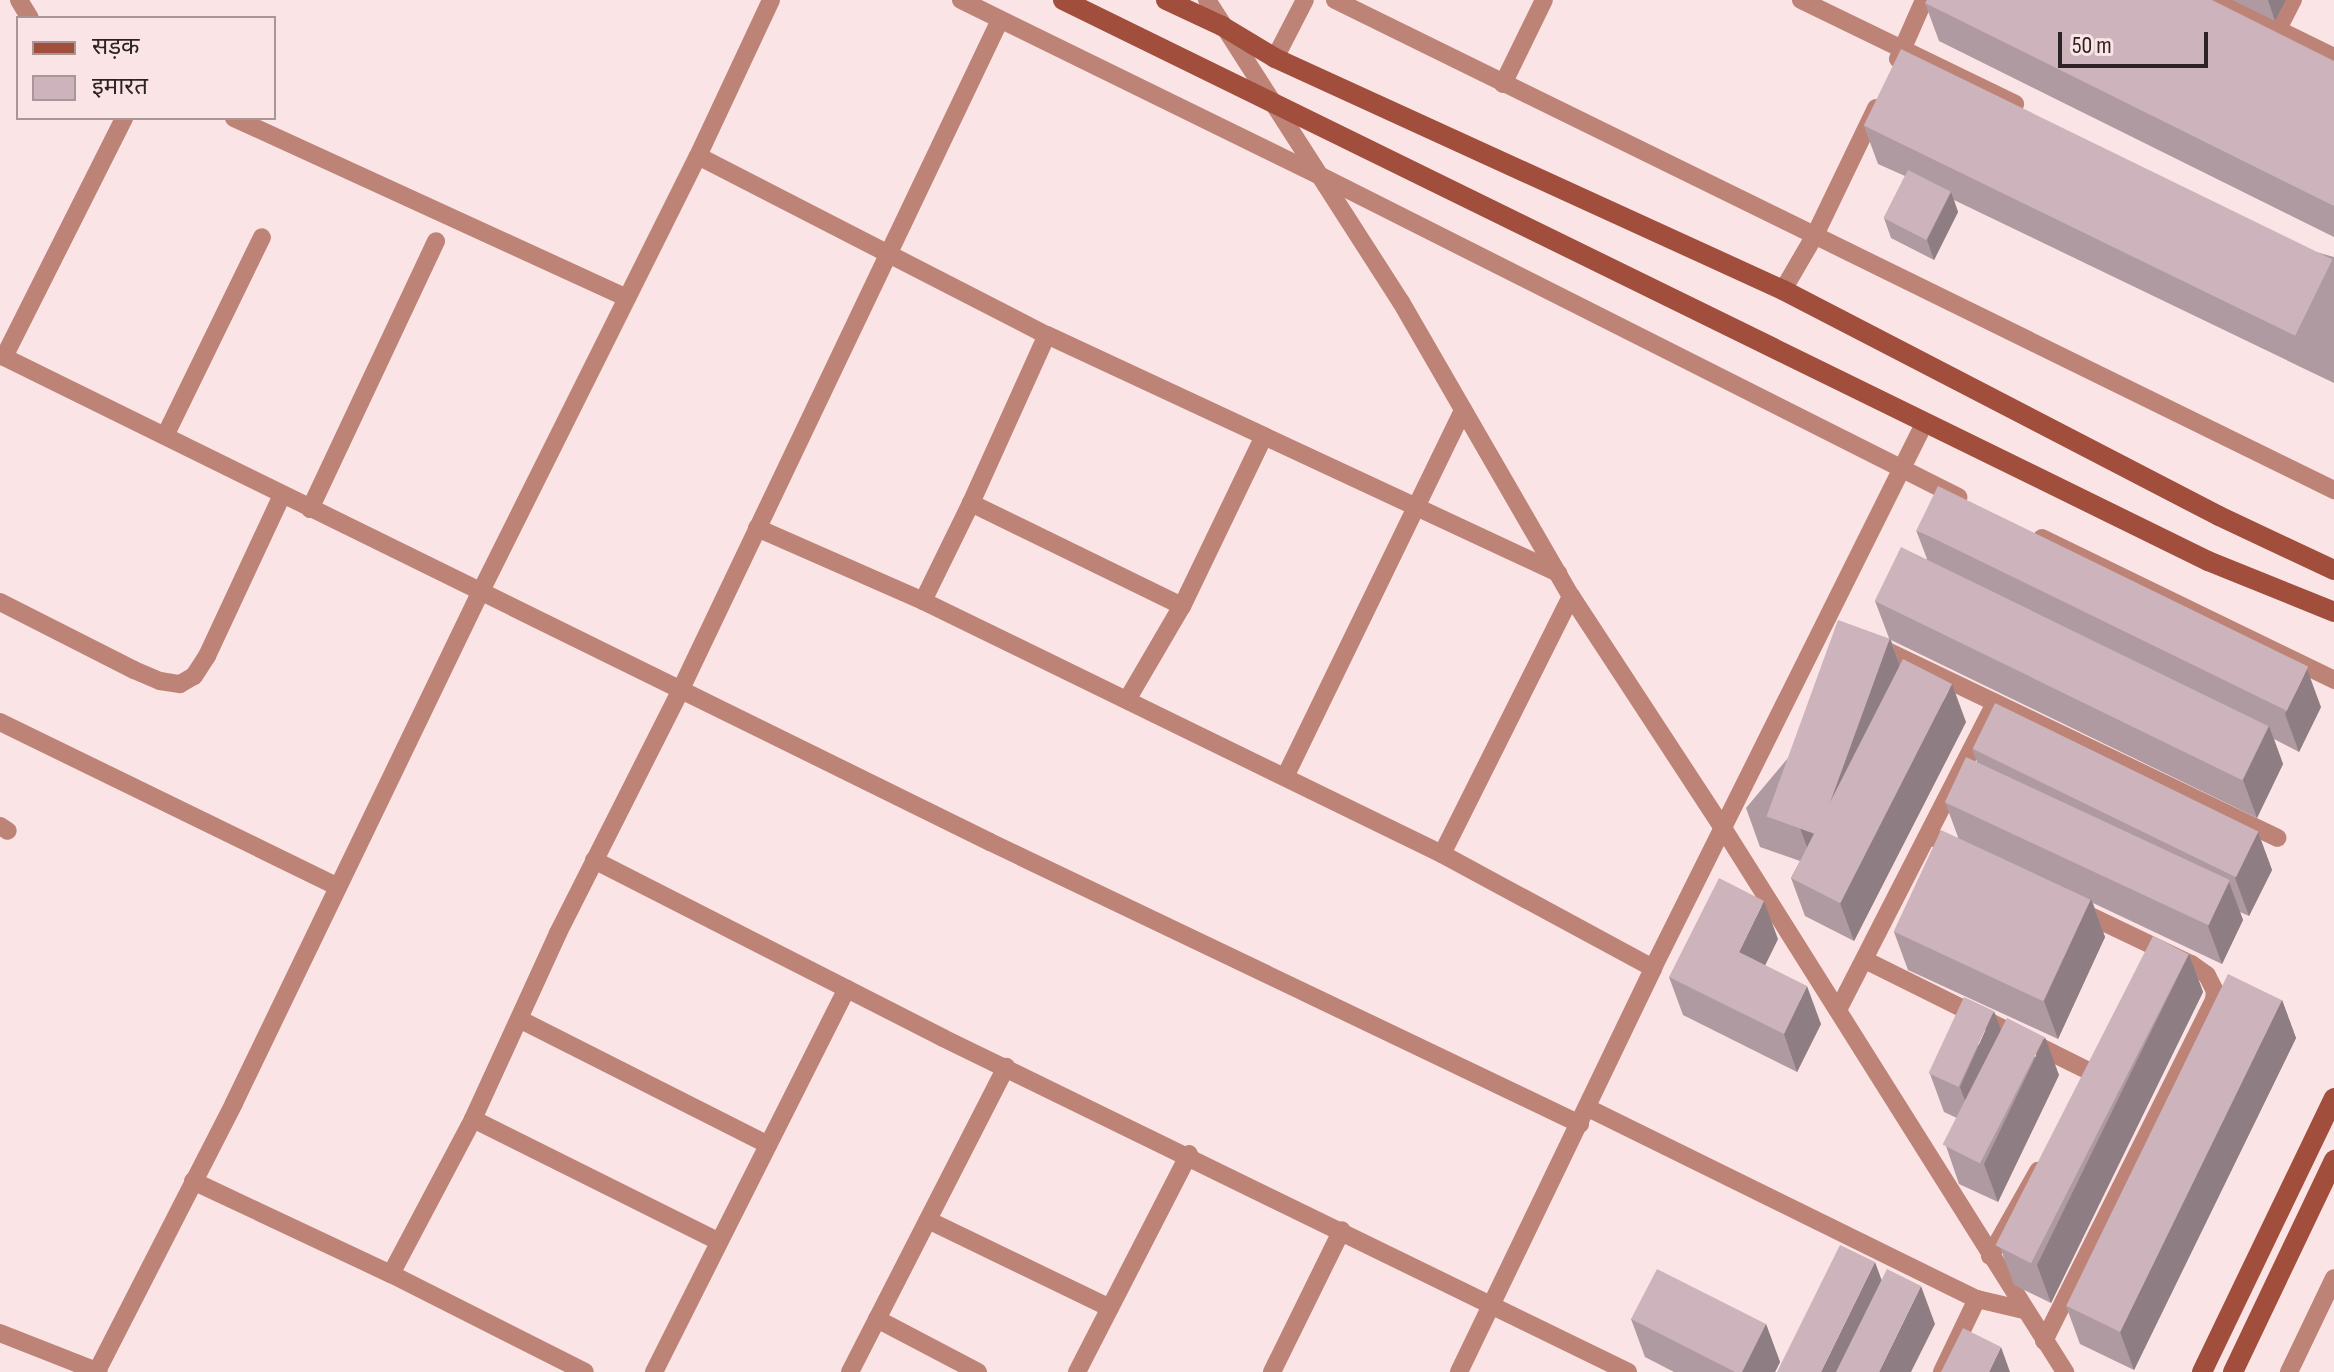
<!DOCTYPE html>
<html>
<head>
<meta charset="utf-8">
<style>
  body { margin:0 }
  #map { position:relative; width:2334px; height:1372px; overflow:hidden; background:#fbe4e5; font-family:"Sofia Sans Condensed","Noto Sans Devanagari",sans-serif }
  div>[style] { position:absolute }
  .street>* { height:18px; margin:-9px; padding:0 9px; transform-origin:9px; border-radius:9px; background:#bd8376 }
  .secondary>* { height:20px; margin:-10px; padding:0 10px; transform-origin:10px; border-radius:10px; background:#a14e3d }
  .wall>* { inset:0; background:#af9aa2 }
  .shaded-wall>* { inset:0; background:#8f7d84 }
  .building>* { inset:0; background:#ccb3bc; transform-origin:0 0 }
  span { translate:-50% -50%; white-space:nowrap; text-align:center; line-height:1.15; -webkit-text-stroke:6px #fbe4e5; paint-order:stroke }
  .legend { position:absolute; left:16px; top:16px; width:260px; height:104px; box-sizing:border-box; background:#fbe4e5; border:2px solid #a99798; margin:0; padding:10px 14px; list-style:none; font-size:24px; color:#2d2324 }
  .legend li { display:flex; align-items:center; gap:16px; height:40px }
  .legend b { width:40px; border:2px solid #a99798 }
  .scale { position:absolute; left:2058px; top:32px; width:150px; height:36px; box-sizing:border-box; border:4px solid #2d2324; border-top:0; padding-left:10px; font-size:24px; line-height:28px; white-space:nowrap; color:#2d2324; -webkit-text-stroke:6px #fbe4e5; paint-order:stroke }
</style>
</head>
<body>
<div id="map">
  <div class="street">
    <div style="left:19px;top:0;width:21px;rotate:59deg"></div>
    <div style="left:961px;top:0;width:398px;rotate:26.1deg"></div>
    <div style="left:1319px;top:175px;width:716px;rotate:26.74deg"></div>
    <div style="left:1207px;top:0;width:359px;rotate:57.3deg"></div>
    <div style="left:1401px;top:302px;width:340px;rotate:60deg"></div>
    <div style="left:1571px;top:596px;width:277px;rotate:56.8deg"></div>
    <div style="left:1723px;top:828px;width:643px;rotate:57.84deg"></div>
    <div style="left:1335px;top:0;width:1113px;rotate:26.13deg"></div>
    <div style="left:1801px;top:0;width:238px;rotate:25.9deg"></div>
    <div style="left:2218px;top:0;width:129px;rotate:26.2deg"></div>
    <div style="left:2278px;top:29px;width:33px;rotate:-63deg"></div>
    <div style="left:1275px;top:58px;width:65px;rotate:-62.7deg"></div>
    <div style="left:1898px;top:59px;width:64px;rotate:-66.2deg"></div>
    <div style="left:1503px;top:84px;width:93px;rotate:-64deg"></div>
    <div style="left:234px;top:118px;width:432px;rotate:24.6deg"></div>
    <div style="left:698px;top:156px;width:392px;rotate:27.2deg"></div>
    <div style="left:1047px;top:335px;width:564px;rotate:24.97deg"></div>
    <div style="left:1783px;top:290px;width:64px;rotate:-59.8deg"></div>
    <div style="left:1815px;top:235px;width:141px;rotate:-64.3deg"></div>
    <div style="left:0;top:355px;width:1103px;rotate:26.19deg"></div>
    <div style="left:990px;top:842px;width:654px;rotate:25.55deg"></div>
    <div style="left:4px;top:357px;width:267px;rotate:-63.3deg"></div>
    <div style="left:165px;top:436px;width:221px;rotate:-64deg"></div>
    <div style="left:1263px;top:438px;width:187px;rotate:115.7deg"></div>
    <div style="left:1182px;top:606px;width:235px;rotate:-154deg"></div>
    <div style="left:971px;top:503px;width:109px;rotate:116.1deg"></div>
    <div style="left:923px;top:601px;width:577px;rotate:25.99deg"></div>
    <div style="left:1442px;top:854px;width:240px;rotate:28.4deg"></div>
    <div style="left:971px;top:503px;width:184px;rotate:-65.7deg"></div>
    <div style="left:310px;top:509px;width:296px;rotate:-64.8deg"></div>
    <div style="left:757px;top:528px;width:181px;rotate:23.7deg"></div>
    <div style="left:2042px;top:538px;width:325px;rotate:25.9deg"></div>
    <div style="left:0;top:602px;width:150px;rotate:26.9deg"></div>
    <div style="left:134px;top:670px;width:28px;rotate:23deg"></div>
    <div style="left:160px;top:681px;width:20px;rotate:9deg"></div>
    <div style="left:180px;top:684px;width:16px;rotate:-30deg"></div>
    <div style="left:194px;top:676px;width:24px;rotate:-57deg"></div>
    <div style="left:207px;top:656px;width:178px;rotate:-65deg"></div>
    <div style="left:1877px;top:646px;width:444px;rotate:25.6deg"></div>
    <div style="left:1127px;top:700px;width:109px;rotate:-59.7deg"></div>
    <div style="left:0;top:722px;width:376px;rotate:26deg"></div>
    <div style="left:1285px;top:777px;width:408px;rotate:-64.1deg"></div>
    <div style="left:0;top:826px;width:9px;rotate:32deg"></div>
    <div style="left:1929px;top:835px;width:34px;rotate:27deg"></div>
    <div style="left:1442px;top:854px;width:288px;rotate:-63.4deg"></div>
    <div style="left:594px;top:860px;width:392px;rotate:27deg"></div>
    <div style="left:943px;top:1038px;width:762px;rotate:25.99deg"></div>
    <div style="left:1865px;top:960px;width:252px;rotate:26.4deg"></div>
    <div style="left:1838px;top:1010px;width:345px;rotate:-62.9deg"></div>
    <div style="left:519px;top:1019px;width:279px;rotate:26.8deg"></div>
    <div style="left:1588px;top:1108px;width:433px;rotate:26.2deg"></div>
    <div style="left:1977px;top:1299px;width:48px;rotate:13.2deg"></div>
    <div style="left:473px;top:1119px;width:274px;rotate:26.5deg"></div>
    <div style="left:193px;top:1181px;width:219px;rotate:25.2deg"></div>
    <div style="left:391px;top:1274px;width:217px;rotate:26.8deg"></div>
    <div style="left:928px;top:1220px;width:202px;rotate:25.8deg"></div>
    <div style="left:1990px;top:1256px;width:98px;rotate:-60.5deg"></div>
    <div style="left:391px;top:1274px;width:175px;rotate:-62.1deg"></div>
    <div style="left:473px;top:1119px;width:205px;rotate:-65.4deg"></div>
    <div style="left:558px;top:933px;width:273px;rotate:-63.2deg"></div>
    <div style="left:681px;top:689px;width:741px;rotate:-64.51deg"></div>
    <div style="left:877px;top:1319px;width:114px;rotate:27.7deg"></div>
    <div style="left:0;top:1333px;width:106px;rotate:21.5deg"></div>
    <div style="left:2044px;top:1341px;width:381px;rotate:-63.5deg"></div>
    <div style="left:2214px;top:1000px;width:9px;rotate:-84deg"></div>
    <div style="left:2215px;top:991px;width:18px;rotate:-117deg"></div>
    <div style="left:2207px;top:975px;width:19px;rotate:-145deg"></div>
    <div style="left:2191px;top:964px;width:125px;rotate:-154.5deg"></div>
    <div style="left:97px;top:1371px;width:301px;rotate:-62.9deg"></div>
    <div style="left:234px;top:1103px;width:566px;rotate:-64.25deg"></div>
    <div style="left:480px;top:593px;width:488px;rotate:-63.5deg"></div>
    <div style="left:698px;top:156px;width:172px;rotate:-64.9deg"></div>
    <div style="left:654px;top:1372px;width:429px;rotate:-63.3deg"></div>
    <div style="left:850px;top:1372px;width:343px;rotate:-62.9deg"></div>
    <div style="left:1077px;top:1372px;width:245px;rotate:-62.8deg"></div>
    <div style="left:1272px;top:1372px;width:158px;rotate:-63.8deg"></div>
    <div style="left:1459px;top:1372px;width:448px;rotate:-64.3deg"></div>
    <div style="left:1653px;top:968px;width:608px;rotate:-63.52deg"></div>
    <div style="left:1942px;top:1372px;width:81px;rotate:-64.4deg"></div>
    <div style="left:2289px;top:1372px;width:104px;rotate:-64.4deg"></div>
  </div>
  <div class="secondary">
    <div style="left:1063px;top:0;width:1275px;rotate:26.1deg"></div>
    <div style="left:2208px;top:561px;width:136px;rotate:22deg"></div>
    <div style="left:1166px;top:0;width:62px;rotate:24.9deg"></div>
    <div style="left:1222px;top:26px;width:62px;rotate:31.1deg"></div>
    <div style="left:1275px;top:58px;width:558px;rotate:24.55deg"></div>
    <div style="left:1783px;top:290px;width:491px;rotate:27.4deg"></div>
    <div style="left:2219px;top:516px;width:127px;rotate:25.2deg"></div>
    <div style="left:2202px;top:1372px;width:304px;rotate:-64.3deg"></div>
    <div style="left:2233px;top:1372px;width:235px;rotate:-64.5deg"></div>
  </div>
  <div class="wall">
    <div style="clip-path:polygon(2232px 0,2286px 0,2275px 21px)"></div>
    <div style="clip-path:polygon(1925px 3px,2334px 61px,2334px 237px,1939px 41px)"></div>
    <div style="clip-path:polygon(1864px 126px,2334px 257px,2334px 383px,1954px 200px,1958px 212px,1934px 260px,1891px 238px,1884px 218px,1905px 176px,1878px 164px)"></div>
    <div style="clip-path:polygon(1916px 530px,2321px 707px,2299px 752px,2274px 739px,2283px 764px,2257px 818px,1891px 640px,1900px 665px,1966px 722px,1854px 941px,1805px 916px,1791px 878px,1800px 861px,1760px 847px,1746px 808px,1889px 638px,1875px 601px,1927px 559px)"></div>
    <div style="clip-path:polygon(1972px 749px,2258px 832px,2272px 870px,2249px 916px,2240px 912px,2243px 920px,2222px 964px,2093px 903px,2105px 937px,2058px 1039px,1908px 970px,1894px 932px,1958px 837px,1945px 802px,1977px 762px)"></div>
    <div style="clip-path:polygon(1778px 939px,1765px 965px,1821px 1024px,1797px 1072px,1683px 1015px,1669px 977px)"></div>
    <div style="clip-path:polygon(2189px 954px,2203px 992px,2051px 1303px,2014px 1285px,2000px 1247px)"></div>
    <div style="clip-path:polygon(2282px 1000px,2296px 1038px,2134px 1370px,2080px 1344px,2066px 1306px)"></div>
    <div style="clip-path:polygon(2001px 1031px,2059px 1075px,1998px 1202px,1959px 1184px,1946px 1146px,1959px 1119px,1944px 1112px,1930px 1074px)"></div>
    <div style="clip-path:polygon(1631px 1319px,1766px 1324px,1780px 1362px,1775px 1372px,1674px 1372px,1645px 1357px)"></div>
  </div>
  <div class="shaded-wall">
    <div style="clip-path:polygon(2268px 0,2286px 0,2275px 21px)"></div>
    <div style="clip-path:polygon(1951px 192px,1958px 212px,1934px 260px,1927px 240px)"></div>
    <div style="clip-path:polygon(1890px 639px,1904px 677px,1814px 866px,1800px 828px)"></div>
    <div style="clip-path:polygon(2307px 669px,2321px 707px,2299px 752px,2285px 714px)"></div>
    <div style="clip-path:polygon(1952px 684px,1966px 722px,1854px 941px,1840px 903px)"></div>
    <div style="clip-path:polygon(2269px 726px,2283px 764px,2257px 818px,2243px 780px)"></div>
    <div style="clip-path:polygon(2258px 832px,2272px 870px,2249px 916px,2235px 878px)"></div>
    <div style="clip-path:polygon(2229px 882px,2243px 920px,2222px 964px,2208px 926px)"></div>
    <div style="clip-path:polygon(2091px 899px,2105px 937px,2058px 1039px,2044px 1001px)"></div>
    <div style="clip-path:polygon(1764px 901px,1778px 939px,1753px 990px,1739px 952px)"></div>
    <div style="clip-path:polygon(2189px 954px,2203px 992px,2051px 1303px,2037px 1265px)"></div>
    <div style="clip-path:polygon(1807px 986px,1821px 1024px,1797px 1072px,1784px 1034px)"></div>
    <div style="clip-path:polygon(2282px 1000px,2296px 1038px,2134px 1370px,2120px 1332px)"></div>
    <div style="clip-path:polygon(1994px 1011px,2008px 1049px,1974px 1125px,1960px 1087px)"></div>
    <div style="clip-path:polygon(2045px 1037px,2059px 1075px,1998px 1202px,1984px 1164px)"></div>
    <div style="clip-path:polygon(1875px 1262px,1889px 1300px,1854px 1372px,1821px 1372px)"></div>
    <div style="clip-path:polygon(1921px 1286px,1935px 1324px,1911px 1372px,1879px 1372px)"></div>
    <div style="clip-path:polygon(1766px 1324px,1780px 1362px,1775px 1372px,1742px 1372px)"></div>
    <div style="clip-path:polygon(2001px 1347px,2010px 1372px,1989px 1372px)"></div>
  </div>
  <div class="building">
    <div style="clip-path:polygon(1927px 0,2212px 0,2334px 61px,2334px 206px,1925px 3px)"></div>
    <div style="left:1901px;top:49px;width:480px;height:85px;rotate:26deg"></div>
    <div style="left:1908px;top:170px;width:48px;height:54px;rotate:27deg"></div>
    <div style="left:1938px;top:486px;width:412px;height:49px;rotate:26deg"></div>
    <div style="left:1901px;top:547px;width:409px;height:60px;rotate:26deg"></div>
    <div style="left:1838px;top:620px;width:55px;height:209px;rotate:20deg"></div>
    <div style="left:1903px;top:659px;width:55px;height:246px;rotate:27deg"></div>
    <div style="left:1995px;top:703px;width:293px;height:51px;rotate:26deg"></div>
    <div style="left:1966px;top:757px;width:291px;height:50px;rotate:25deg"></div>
    <div style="left:1941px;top:830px;width:165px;height:112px;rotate:25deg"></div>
    <div style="clip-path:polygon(1719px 878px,1764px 901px,1739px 952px,1807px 986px,1784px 1034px,1669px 977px)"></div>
    <div style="left:2153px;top:936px;width:40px;height:347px;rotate:27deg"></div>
    <div style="left:2228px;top:974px;width:60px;height:369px;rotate:26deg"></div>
    <div style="left:1964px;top:997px;width:33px;height:84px;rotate:25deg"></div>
    <div style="left:2007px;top:1018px;width:42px;height:142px;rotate:27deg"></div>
    <div style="clip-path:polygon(1840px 1245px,1875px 1262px,1821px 1372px,1777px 1372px)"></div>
    <div style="clip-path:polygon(1657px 1269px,1766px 1324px,1742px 1372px,1735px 1372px,1631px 1319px)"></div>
    <div style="clip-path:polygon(1887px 1269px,1921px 1286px,1879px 1372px,1836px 1372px)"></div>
    <div style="clip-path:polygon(1963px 1328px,2001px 1347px,1989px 1372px,1941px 1372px)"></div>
  </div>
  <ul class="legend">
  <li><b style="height:10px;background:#a14e3d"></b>सड़क</li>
  <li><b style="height:22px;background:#ccb3bc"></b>इमारत</li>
  </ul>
  <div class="scale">50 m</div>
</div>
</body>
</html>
